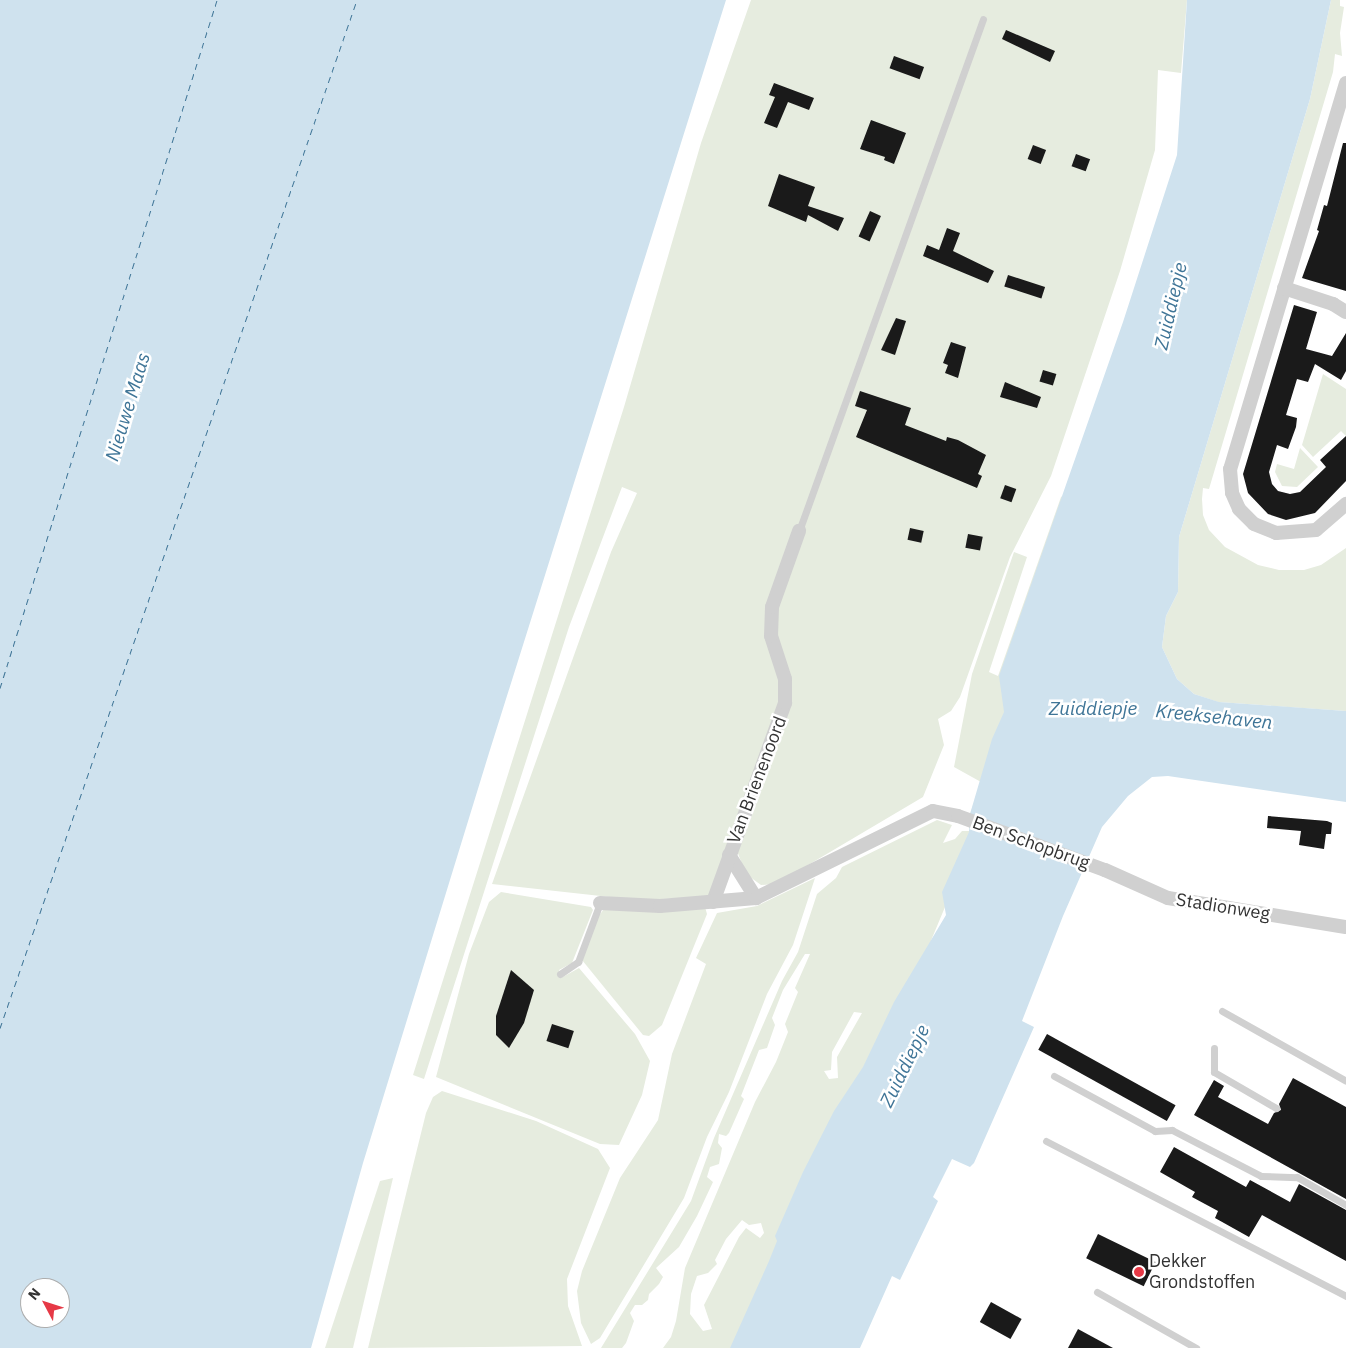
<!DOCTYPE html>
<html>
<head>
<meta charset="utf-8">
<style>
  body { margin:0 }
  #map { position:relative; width:1346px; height:1348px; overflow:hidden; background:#fff; font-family:"IBM Plex Sans",sans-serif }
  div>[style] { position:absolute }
  .green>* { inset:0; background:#e6ecdf }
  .water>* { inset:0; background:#cfe2ee }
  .ferry>* { height:1px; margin-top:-0.5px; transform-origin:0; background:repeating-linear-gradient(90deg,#3f7597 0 6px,transparent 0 11px) }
  .building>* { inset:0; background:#1a1a1a; transform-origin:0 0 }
  .service>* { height:7px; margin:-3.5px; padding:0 3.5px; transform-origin:3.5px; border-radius:3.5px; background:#d0d0d0 }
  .minor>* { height:14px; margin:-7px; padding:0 7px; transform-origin:7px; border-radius:7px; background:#d0d0d0 }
  .dots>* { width:14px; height:14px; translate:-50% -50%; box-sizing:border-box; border:2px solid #fff; border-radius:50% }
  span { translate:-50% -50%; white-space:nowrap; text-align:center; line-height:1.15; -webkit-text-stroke:5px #fff; paint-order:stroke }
  .street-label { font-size:18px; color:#333 }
  .poi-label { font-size:18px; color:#333 }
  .left { translate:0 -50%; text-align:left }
  .water-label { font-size:19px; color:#3f7597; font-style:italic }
  .north { position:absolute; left:20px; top:1278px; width:50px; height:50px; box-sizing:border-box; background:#fff; border:1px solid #adadad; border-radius:50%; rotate:310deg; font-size:14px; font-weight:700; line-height:20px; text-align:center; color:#333 }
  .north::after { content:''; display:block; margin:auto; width:18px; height:22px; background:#e63946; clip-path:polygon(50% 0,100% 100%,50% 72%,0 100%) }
</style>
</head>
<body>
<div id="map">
  <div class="green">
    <div style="clip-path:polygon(751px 0,1187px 0,1181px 73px,1158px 70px,1155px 150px,1120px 271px,1051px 476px,1010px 557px,960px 697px,951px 711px,938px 719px,944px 745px,923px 797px,776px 884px,761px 885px,746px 874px,737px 851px,784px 723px,781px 656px,771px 593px,781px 700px,709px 897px,637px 900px,492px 884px,611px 552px,637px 493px,622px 487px,569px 627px,424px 1079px,413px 1075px,624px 407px,701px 143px)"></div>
    <div style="clip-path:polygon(1331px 0,1340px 0,1340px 6px,1344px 7px,1340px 33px,1342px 56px,1335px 54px,1333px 72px,1209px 489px,1203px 488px,1202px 499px,1203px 515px,1209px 530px,1225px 547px,1258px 565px,1279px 570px,1304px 570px,1321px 565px,1346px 548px,1346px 711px,1218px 702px,1194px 694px,1177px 679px,1162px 647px,1166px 616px,1178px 592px,1179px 537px,1310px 99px)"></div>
    <div style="clip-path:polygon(1323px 374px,1346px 389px,1346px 436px,1341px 431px,1313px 457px,1302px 445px)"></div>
    <div style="clip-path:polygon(1300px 448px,1318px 467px,1297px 487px,1282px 486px,1275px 472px,1277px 464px,1294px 469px)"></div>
    <div style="clip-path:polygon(evenodd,1067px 493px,978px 828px,897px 1022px,735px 1348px,663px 1348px,671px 1337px,676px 1321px,685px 1268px,755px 1102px,776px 1062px,788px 1032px,785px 1024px,798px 992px,795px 988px,810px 954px,805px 954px,783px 990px,772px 1018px,775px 1025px,767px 1048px,759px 1050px,741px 1096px,744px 1099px,729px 1133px,726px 1136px,719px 1134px,718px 1143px,722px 1148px,719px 1164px,710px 1167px,707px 1177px,713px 1182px,697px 1216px,679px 1247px,656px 1268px,663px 1277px,659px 1284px,649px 1294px,648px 1300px,642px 1305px,635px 1305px,630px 1313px,634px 1321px,626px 1343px,622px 1348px,601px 1348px,691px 1201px,714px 1138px,782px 981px,798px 952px,817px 894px,836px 878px,842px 867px,937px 820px,952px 825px,943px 843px,955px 839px,962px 831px,969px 831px,970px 814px,981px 782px,954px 767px,972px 674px,1014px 552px,1027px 557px,989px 672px,998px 676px,1061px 497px,1067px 493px,854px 1012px,862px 1013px,837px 1057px,838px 1078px,829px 1079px,824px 1071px,831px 1070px,832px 1052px,854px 1012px,1067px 493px,742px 1220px,749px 1225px,761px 1223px,764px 1233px,760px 1238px,746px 1228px,739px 1237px,704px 1305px,712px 1329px,703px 1331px,690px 1314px,691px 1294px,697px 1276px,708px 1273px,717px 1264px,715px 1260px,726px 1239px,742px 1220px)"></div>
    <div style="clip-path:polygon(815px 878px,793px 945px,767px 994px,729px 1092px,707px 1137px,684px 1198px,600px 1338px,591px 1344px,581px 1323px,577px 1291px,582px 1271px,620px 1178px,658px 1120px,672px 1054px,706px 964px,696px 958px,717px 913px,757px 906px)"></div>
    <div style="clip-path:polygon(501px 892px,591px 907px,593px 910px,572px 963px,559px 970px,561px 978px,579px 968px,635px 1034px,650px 1061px,642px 1095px,619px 1145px,600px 1144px,436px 1077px,469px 954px,489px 902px)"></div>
    <div style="clip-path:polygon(705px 907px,707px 914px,662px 1025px,649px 1036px,643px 1035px,582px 960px,597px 918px,604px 909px)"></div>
    <div style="clip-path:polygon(442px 1091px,536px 1121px,598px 1149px,610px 1168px,567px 1279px,568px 1306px,582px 1346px,368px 1348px,426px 1113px,433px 1097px)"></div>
    <div style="clip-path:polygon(393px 1178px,353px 1348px,325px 1348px,380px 1181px)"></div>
  </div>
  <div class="water">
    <div style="clip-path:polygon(evenodd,0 0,726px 0,489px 753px,363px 1163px,311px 1348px,0 1348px,0 0,30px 1288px,60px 1288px,60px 1318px,30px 1318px,30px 1288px)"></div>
    <div style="clip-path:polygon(1187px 0,1331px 0,1310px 99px,1179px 537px,1178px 592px,1166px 616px,1162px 647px,1177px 679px,1194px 694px,1219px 702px,1346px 711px,1346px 802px,1168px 776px,1152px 777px,1128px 796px,1102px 827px,1063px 916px,1022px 1021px,1034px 1027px,974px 1163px,970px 1167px,952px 1159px,933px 1197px,938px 1201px,900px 1280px,892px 1276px,860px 1348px,730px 1348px,769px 1261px,777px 1241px,775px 1236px,803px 1172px,834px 1111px,863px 1067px,894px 1002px,946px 915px,942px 892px,969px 832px,970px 814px,992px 739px,1004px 712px,999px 676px,1123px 322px,1177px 155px)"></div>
  </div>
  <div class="ferry">
    <div style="left:0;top:688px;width:721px;rotate:-72.49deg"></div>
    <div style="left:0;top:1028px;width:1088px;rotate:-70.85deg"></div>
  </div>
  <div class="building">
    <div style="clip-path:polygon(1006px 30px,1055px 51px,1050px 62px,1002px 39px)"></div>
    <div style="left:894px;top:56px;width:32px;height:13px;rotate:20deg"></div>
    <div style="clip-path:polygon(774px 83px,814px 98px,809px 110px,788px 102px,777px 128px,764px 123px,775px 97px,769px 95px)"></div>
    <div style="clip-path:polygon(871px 120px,906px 133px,894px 164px,884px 160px,885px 157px,860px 149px)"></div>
    <div style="clip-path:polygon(1343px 143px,1346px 143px,1346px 291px,1302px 278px,1319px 231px,1317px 230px,1324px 205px,1327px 206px)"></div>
    <div style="left:1033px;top:145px;width:14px;height:15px;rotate:21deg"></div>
    <div style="left:1076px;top:154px;width:15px;height:13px;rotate:20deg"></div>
    <div style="clip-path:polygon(779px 174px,815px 187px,808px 206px,844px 218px,838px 231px,808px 215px,806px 222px,768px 206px)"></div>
    <div style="left:870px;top:211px;width:12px;height:28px;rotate:24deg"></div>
    <div style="clip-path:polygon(947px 228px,960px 233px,953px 251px,994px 271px,988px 283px,923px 256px,927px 245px,939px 250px)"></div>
    <div style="left:1008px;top:275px;width:39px;height:12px;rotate:18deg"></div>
    <div style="clip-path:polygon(1294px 305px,1317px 312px,1306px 349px,1332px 356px,1346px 333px,1346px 371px,1341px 380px,1315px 364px,1308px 382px,1297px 379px,1286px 415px,1297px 418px,1296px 427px,1288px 449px,1277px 445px,1269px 472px,1272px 484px,1278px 491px,1290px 494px,1300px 492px,1326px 467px,1320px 460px,1346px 436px,1346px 481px,1315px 513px,1286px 520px,1268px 514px,1248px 493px,1243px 474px)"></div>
    <div style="clip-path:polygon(896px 318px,906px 321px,895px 355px,881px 350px)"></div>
    <div style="clip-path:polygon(951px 342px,966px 347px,958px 378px,945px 373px,948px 365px,943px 363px)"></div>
    <div style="left:1043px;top:370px;width:14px;height:12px;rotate:17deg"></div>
    <div style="clip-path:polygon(1005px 382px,1041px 397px,1037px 408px,1000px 397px)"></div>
    <div style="clip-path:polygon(860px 391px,911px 408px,905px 425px,946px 441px,947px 437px,958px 440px,986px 455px,978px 474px,982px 476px,977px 488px,856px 437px,867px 410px,855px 406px)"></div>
    <div style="left:1005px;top:485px;width:12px;height:14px;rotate:20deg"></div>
    <div style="left:910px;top:528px;width:14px;height:12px;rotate:12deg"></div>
    <div style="left:968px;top:534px;width:15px;height:14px;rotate:11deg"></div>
    <div style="clip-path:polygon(1268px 816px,1327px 821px,1332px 823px,1331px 834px,1326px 834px,1324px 849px,1299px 845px,1301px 831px,1267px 828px)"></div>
    <div style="clip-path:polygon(511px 970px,534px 990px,524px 1023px,509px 1048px,496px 1035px,496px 1016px)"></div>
    <div style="left:552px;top:1024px;width:23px;height:18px;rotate:18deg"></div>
    <div style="left:1047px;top:1034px;width:147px;height:18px;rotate:29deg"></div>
    <div style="clip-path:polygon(1293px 1078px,1346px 1107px,1346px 1199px,1194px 1115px,1214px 1080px,1224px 1086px,1218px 1097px,1268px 1124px,1274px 1113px,1281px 1110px,1279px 1104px)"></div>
    <div style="clip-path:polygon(1174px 1147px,1246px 1187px,1250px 1180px,1290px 1202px,1299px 1184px,1346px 1210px,1346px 1261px,1262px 1215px,1249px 1237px,1215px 1218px,1218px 1211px,1192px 1197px,1195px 1192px,1160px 1172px)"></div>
    <div style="left:1098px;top:1234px;width:64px;height:27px;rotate:26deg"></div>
    <div style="left:991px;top:1302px;width:35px;height:23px;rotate:29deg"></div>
    <div style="clip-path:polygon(1078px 1329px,1113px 1348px,1068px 1348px)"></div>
  </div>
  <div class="service">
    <div style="left:799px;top:531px;width:544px;rotate:-70.23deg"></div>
    <div style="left:560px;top:974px;width:22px;rotate:-34deg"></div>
    <div style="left:578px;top:962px;width:63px;rotate:-69.6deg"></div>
    <div style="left:1222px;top:1011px;width:142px;rotate:29.4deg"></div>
    <div style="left:1214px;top:1048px;width:24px;rotate:90deg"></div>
    <div style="left:1214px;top:1072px;width:72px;rotate:30.1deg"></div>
    <div style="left:1054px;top:1076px;width:115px;rotate:28.6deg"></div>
    <div style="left:1155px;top:1131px;width:17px;rotate:-3deg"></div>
    <div style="left:1172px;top:1130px;width:100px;rotate:27.3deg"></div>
    <div style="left:1261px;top:1176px;width:36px;rotate:2deg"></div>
    <div style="left:1297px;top:1177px;width:56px;rotate:29.7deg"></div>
    <div style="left:1046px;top:1141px;width:338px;rotate:27.3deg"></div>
    <div style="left:1097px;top:1292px;width:114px;rotate:29.5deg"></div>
  </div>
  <div class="minor">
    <div style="left:1346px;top:83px;width:403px;rotate:106.7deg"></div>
    <div style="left:1230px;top:469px;width:24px;rotate:85deg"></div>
    <div style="left:1232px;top:493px;width:17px;rotate:66deg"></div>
    <div style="left:1239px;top:509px;width:21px;rotate:45deg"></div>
    <div style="left:1254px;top:524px;width:24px;rotate:22deg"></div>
    <div style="left:1276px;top:533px;width:40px;rotate:-4.3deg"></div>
    <div style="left:1316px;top:530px;width:40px;rotate:-41deg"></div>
    <div style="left:1284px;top:288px;width:52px;rotate:18.1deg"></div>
    <div style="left:1333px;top:304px;width:15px;rotate:32deg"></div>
    <div style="left:729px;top:855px;width:51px;rotate:57.9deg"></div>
    <div style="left:713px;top:902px;width:212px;rotate:-70.1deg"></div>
    <div style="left:785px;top:703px;width:24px;rotate:-90deg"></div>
    <div style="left:785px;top:679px;width:45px;rotate:-108deg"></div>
    <div style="left:771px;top:636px;width:29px;rotate:-88deg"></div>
    <div style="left:772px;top:607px;width:81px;rotate:-70.4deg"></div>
    <div style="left:600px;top:903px;width:60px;rotate:2.9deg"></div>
    <div style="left:660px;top:906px;width:96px;rotate:-4.8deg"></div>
    <div style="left:756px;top:898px;width:197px;rotate:-26.2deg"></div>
    <div style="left:933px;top:811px;width:25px;rotate:11deg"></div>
    <div style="left:958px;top:816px;width:157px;rotate:20.2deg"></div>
    <div style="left:1105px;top:870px;width:69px;rotate:24deg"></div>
    <div style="left:1168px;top:898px;width:180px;rotate:9.3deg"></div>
  </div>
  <div class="dots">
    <div style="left:1139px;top:1272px;background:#e63946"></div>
  </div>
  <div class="street-label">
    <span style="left:757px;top:780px;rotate:-69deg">Van Brienenoord</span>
    <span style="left:1031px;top:843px;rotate:20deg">Ben Schopbrug</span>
    <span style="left:1223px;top:907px;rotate:9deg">Stadionweg</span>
  </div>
  <div class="poi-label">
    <span class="left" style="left:1149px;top:1272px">Dekker<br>Grondstoffen</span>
  </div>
  <div class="water-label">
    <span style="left:1171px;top:306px;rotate:-77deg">Zuiddiepje</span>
    <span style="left:128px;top:407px;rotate:-73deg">Nieuwe Maas</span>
    <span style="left:1093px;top:709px">Zuiddiepje</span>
    <span style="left:1214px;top:717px;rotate:6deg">Kreeksehaven</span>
    <span style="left:905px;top:1066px;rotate:-64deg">Zuiddiepje</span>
  </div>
  <div class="north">N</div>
</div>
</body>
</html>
